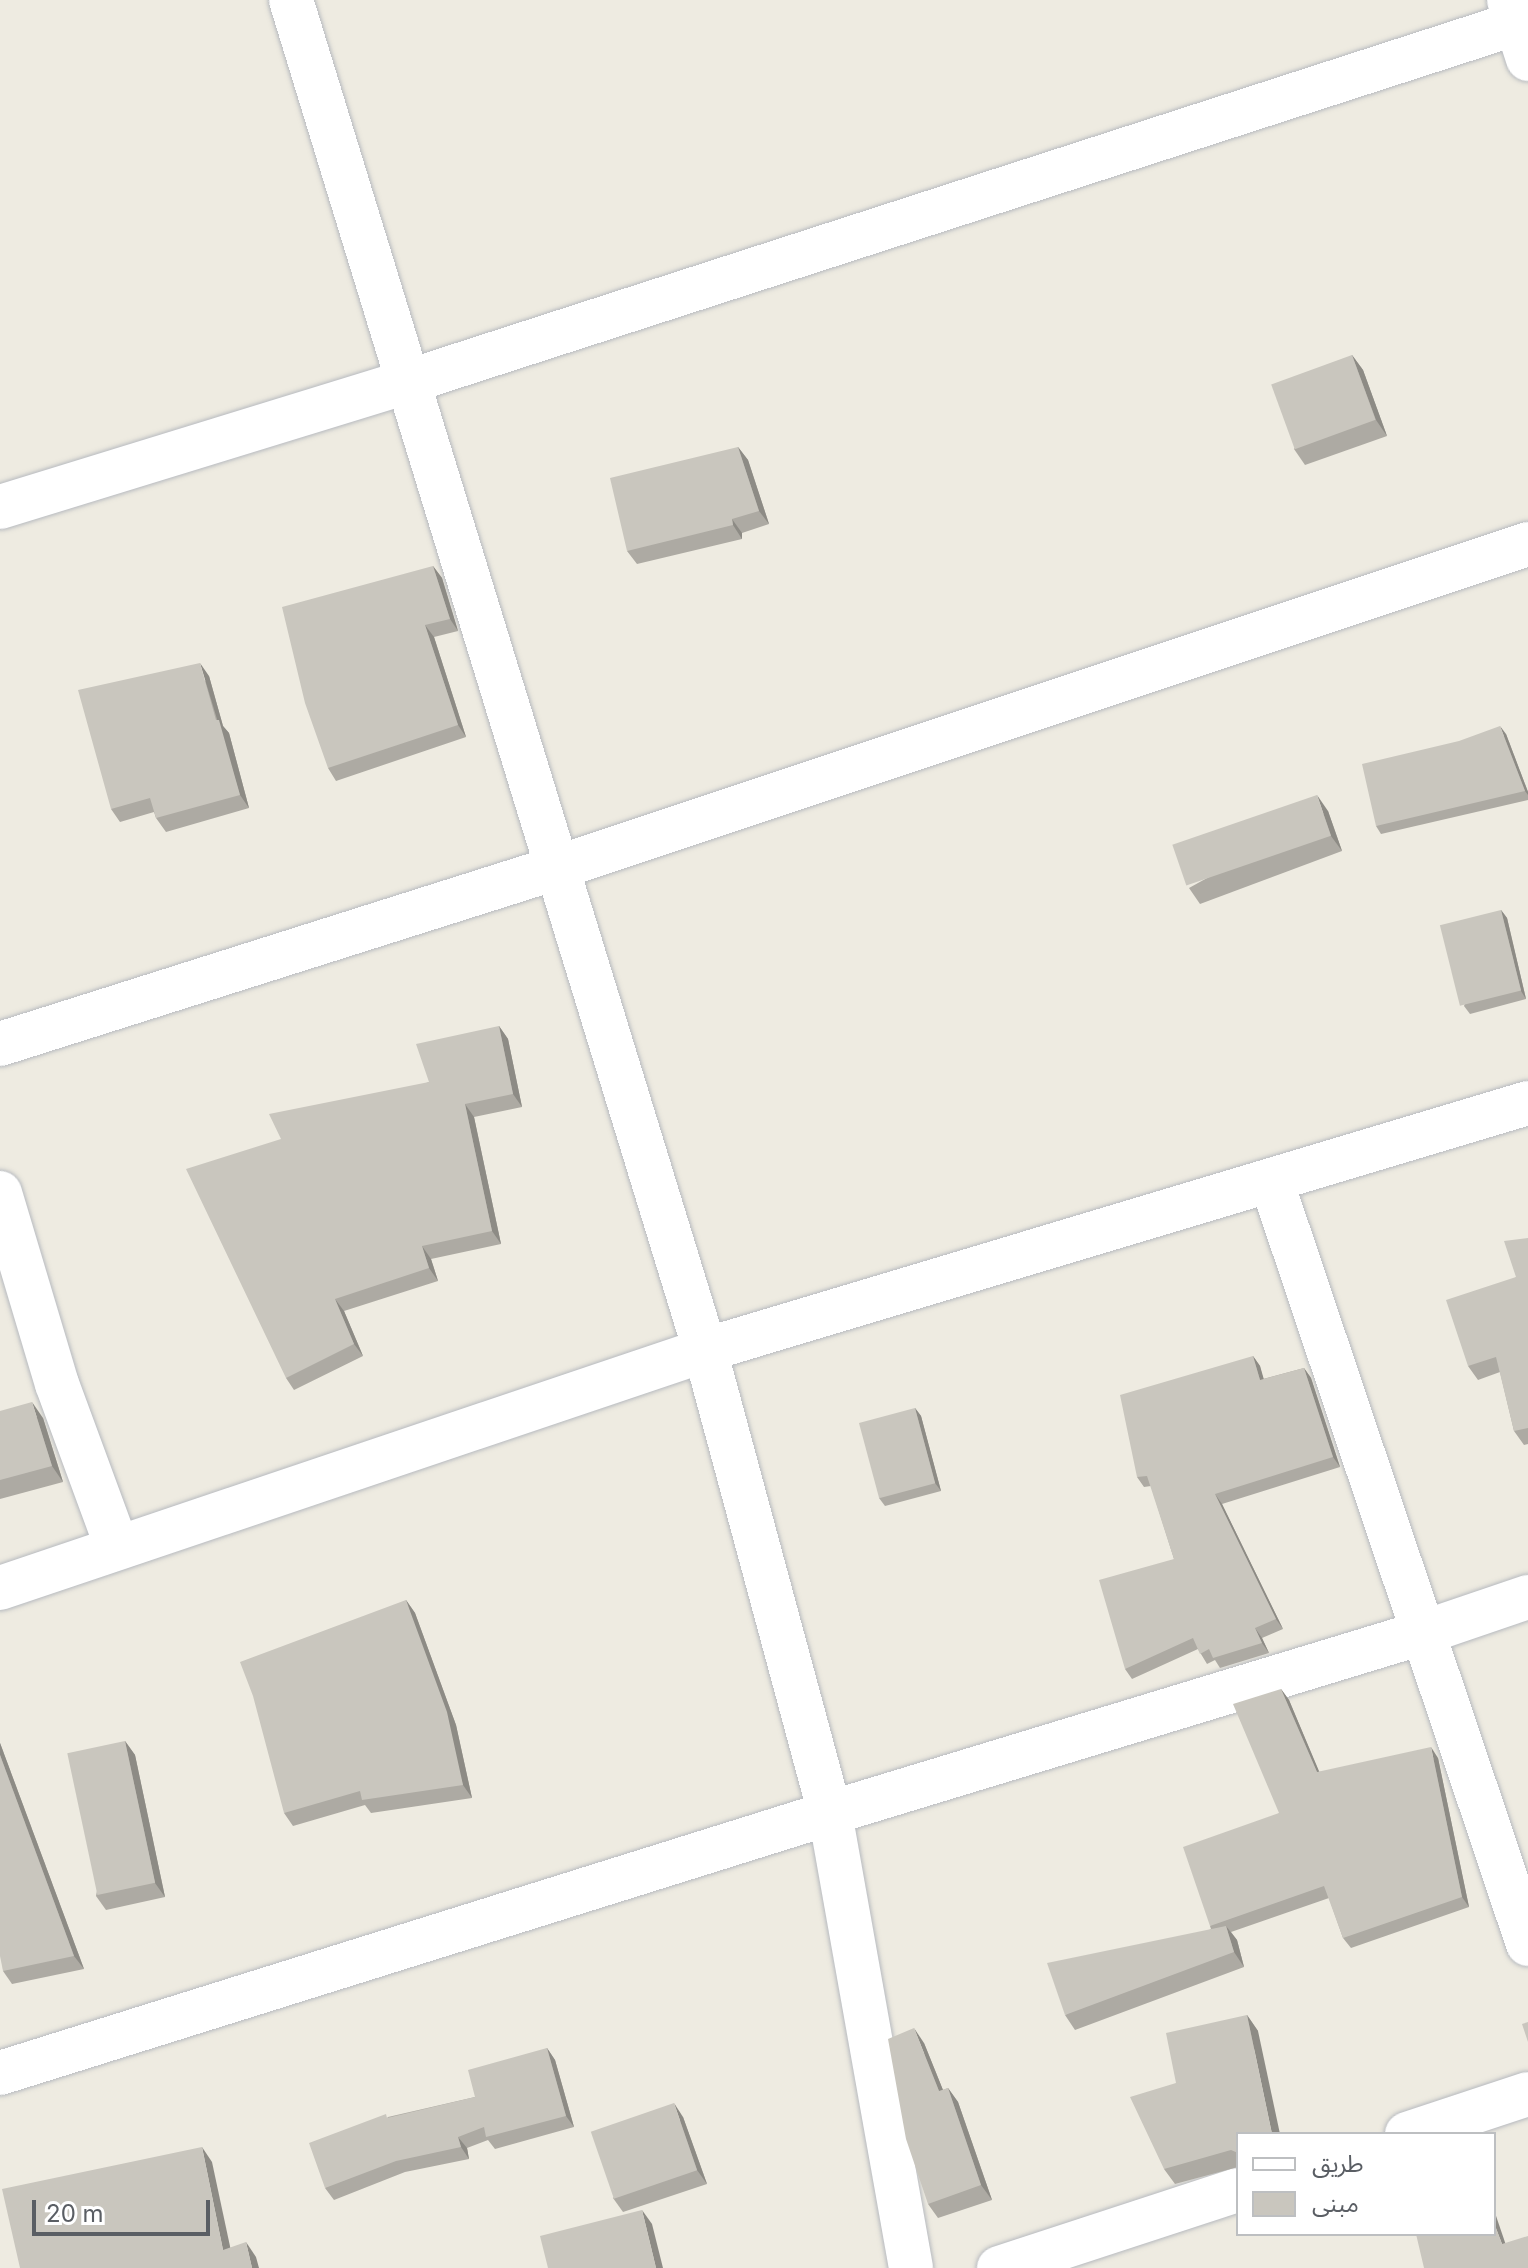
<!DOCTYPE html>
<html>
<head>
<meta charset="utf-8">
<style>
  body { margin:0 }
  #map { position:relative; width:1528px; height:2268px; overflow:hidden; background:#eeebe1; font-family:Inter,"Noto Sans Arabic",sans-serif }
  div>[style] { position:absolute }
  .roads { filter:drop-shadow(0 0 2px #b7babf) drop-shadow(0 0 2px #b7babf) }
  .minor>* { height:44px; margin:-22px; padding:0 22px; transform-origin:22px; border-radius:22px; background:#fff }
  .wall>* { inset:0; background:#adaaa3 }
  .shaded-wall>* { inset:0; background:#8d8b85 }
  .building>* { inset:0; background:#c9c6be; transform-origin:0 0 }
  span { translate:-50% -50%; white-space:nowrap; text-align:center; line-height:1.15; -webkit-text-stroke:6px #fff; paint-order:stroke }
  .legend { position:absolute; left:1236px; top:2132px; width:260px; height:104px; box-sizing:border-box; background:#fff; border:2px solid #bdbfc1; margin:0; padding:10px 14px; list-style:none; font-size:24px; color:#5a5e64 }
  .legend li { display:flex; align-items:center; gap:16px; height:40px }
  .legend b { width:40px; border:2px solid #bdbfc1 }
  .scale { position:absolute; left:32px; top:2200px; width:178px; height:36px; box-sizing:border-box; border:4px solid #5a5e64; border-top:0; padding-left:10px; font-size:24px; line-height:28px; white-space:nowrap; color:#5a5e64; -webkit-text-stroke:6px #fff; paint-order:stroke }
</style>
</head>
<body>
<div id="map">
  <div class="roads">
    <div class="minor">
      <div style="left:291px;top:0;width:1412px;rotate:72.95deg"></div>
      <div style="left:705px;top:1350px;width:480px;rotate:74.9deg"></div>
      <div style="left:830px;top:1813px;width:462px;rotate:79.9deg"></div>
      <div style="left:1509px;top:0;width:62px;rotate:72.1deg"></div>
      <div style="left:0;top:507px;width:429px;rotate:-17.1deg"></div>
      <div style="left:410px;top:381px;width:1163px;rotate:-17.92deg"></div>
      <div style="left:0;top:1044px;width:583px;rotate:-17.57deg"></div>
      <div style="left:556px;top:868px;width:1025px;rotate:-18.43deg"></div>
      <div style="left:1271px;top:1180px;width:806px;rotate:71.41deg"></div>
      <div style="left:0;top:1193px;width:199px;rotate:73.4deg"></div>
      <div style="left:57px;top:1384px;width:174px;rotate:69.8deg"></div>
      <div style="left:0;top:1588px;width:744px;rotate:-18.65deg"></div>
      <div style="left:705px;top:1350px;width:859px;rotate:-16.71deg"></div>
      <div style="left:0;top:2073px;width:870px;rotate:-17.39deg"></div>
      <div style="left:830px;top:1813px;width:622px;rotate:-16.92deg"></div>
      <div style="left:1425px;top:1632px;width:109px;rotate:-18.8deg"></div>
      <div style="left:1407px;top:2134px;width:127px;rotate:-18.3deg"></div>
      <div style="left:999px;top:2268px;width:251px;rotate:-18.1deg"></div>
    </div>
  </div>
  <div class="wall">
    <div style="clip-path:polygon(1352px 355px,1363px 370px,1387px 436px,1305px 465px,1294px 449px)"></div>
    <div style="clip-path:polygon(738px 447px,748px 460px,769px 524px,742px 533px,742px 539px,637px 564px,627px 551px)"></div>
    <div style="clip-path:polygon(433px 566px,442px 578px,458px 631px,434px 637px,466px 737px,336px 781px,328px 768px)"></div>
    <div style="clip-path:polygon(209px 676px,223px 726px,229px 733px,249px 808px,166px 832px,156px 818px,154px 812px,120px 822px,111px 809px)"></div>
    <div style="clip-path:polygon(1506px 734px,1528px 792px,1528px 800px,1381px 834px,1376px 826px)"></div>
    <div style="clip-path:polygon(1328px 811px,1342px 851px,1200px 904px,1189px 888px)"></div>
    <div style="clip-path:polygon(1501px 910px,1507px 918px,1526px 999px,1470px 1014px,1464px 1006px)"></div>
    <div style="clip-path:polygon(499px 1026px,508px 1039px,522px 1107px,474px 1117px,501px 1244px,431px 1259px,438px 1281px,344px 1311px,363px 1356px,294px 1390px,286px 1378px,281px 1139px,429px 1082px)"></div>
    <div style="clip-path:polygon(1528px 1238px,1528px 1444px,1524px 1445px,1514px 1431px,1500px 1372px,1478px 1380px,1468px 1366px,1516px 1277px)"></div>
    <div style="clip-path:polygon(1253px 1356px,1260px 1366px,1263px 1379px,1304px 1368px,1311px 1378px,1340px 1467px,1222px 1504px,1283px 1629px,1262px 1638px,1269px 1653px,1220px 1668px,1215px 1660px,1207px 1664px,1198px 1649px,1132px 1679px,1125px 1669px,1174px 1559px,1151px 1486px,1144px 1487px,1137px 1477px)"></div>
    <div style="clip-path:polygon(915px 1408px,921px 1416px,941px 1491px,885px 1506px,879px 1498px)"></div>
    <div style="clip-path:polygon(0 1411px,43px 1418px,63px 1482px,0 1499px)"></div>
    <div style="clip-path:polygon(406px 1600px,415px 1613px,456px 1725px,472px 1798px,371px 1813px,365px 1805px,293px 1826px,284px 1813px)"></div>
    <div style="clip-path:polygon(1281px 1689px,1289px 1700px,1319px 1772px,1438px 1758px,1469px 1907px,1351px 1948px,1343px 1938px,1329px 1898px,1231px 1932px,1237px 1940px,1244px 1967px,1075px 2030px,1065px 2015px,1211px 1929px,1210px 1926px,1279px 1813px)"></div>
    <div style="clip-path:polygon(125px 1741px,135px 1755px,165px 1897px,106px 1910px,96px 1896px)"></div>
    <div style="clip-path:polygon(0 1743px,84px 1969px,12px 1984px,3px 1971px)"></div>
    <div style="clip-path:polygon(1247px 2015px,1258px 2031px,1238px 2134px,1238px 2167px,1175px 2184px,1164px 2169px,1176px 2083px)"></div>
    <div style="clip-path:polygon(924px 2043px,943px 2090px,948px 2088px,958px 2102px,992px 2200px,938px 2218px,928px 2204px)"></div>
    <div style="clip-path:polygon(547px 2048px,555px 2060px,574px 2127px,495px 2149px,488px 2140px,467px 2148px,469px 2159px,405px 2172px,334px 2200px,325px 2188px,388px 2117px,475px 2097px)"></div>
    <div style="clip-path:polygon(683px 2117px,707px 2184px,623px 2212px,613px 2198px)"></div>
  </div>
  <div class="shaded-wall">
    <div style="clip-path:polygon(1352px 355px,1363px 370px,1387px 436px,1376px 420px)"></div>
    <div style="clip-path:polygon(738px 447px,748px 460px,769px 524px,759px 511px)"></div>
    <div style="clip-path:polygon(732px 519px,742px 533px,742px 539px,733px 525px)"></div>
    <div style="clip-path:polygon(433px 566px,442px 578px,458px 631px,450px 619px)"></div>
    <div style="clip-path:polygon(425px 625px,434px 637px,466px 737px,458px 725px)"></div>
    <div style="clip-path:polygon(200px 663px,209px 676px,223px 726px,229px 733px,249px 808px,240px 795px)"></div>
    <div style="clip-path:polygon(1500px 726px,1506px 734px,1528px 792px,1528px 795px,1525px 791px)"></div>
    <div style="clip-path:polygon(1317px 795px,1328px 811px,1342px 851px,1331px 836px)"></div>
    <div style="clip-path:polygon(1501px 910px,1507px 918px,1526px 999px,1521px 991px)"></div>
    <div style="clip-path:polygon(499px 1026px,508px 1039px,522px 1107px,513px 1094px)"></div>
    <div style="clip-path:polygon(465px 1104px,474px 1117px,501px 1244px,492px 1231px)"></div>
    <div style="clip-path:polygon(422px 1246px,431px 1259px,438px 1281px,429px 1268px)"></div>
    <div style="clip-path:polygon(335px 1299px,344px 1311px,363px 1356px,354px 1344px)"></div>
    <div style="clip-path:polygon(1253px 1356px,1260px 1366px,1267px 1390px,1260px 1380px)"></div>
    <div style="clip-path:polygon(1304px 1368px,1311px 1378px,1340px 1467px,1333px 1457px)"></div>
    <div style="clip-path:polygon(32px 1402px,43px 1418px,63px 1482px,52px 1466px)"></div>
    <div style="clip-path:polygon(915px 1408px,921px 1416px,941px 1491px,935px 1483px)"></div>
    <div style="clip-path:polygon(1215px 1494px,1222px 1504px,1283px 1629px,1276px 1619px)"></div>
    <div style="clip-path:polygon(406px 1600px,415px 1613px,456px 1725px,472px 1798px,463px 1785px)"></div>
    <div style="clip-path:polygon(1255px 1628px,1262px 1638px,1269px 1653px,1262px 1643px)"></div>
    <div style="clip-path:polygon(1281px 1689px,1289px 1700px,1324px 1783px,1317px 1772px)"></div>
    <div style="clip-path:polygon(125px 1741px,135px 1755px,165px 1897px,155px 1883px)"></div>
    <div style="clip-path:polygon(0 1743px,84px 1969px,74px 1956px,0 1755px)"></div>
    <div style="clip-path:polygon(1431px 1747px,1438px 1758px,1469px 1907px,1462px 1897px)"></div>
    <div style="clip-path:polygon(1226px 1926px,1237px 1940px,1244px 1967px,1234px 1952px)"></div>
    <div style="clip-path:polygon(1247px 2015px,1258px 2031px,1280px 2134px,1272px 2134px)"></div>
    <div style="clip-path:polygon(914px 2028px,924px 2043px,949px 2105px,939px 2091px)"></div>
    <div style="clip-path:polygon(547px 2048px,555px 2060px,574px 2127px,566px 2116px)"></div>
    <div style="clip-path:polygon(948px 2088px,958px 2102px,992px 2200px,981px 2185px)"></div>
    <div style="clip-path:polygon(674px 2103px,683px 2117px,707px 2184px,697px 2170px)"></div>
    <div style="clip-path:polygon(458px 2137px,467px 2148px,469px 2159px,461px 2147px)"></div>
    <div style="clip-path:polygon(202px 2147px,212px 2162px,234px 2265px,223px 2250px)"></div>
    <div style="clip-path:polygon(642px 2210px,652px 2224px,663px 2268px,656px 2268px)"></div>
    <div style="clip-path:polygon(1494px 2210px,1510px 2257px,1502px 2244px,1494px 2223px)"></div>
    <div style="clip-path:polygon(246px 2242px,256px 2257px,259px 2268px,252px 2268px)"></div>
  </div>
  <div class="building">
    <div style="left:1352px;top:355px;width:69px;height:86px;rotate:70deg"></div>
    <div style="clip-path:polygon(738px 447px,759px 511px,732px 519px,733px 525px,627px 551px,610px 478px)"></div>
    <div style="clip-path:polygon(433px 566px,450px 619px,425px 625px,458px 725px,328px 768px,305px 703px,282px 607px)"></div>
    <div style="clip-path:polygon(200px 663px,216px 720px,219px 720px,240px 795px,156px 818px,150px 798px,111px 809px,78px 690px)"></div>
    <div style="clip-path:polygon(1500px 726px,1525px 791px,1376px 826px,1362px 764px,1459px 741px)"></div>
    <div style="left:1317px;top:795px;width:43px;height:153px;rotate:71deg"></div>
    <div style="left:1501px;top:910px;width:83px;height:63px;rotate:76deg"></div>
    <div style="clip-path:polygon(499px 1026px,513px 1094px,465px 1104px,492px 1231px,422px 1246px,429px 1268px,335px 1299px,354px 1344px,286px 1378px,186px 1169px,281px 1139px,269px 1114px,429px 1082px,416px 1044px)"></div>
    <div style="clip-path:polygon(1528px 1238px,1528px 1428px,1514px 1431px,1496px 1357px,1468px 1366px,1446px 1300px,1516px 1277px,1504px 1241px)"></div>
    <div style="clip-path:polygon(1253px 1356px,1260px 1380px,1304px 1368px,1333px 1457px,1215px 1494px,1276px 1619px,1255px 1628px,1262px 1643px,1213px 1658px,1209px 1649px,1200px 1654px,1193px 1638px,1125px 1669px,1099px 1580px,1174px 1559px,1147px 1476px,1137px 1477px,1120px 1395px)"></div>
    <div style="clip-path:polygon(32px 1402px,52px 1466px,0 1480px,0 1411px)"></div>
    <div style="left:915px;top:1408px;width:78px;height:58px;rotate:75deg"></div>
    <div style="clip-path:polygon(406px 1600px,447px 1712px,463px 1785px,362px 1800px,360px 1791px,284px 1813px,253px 1696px,240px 1662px)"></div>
    <div style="clip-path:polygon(1281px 1689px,1317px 1772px,1431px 1747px,1462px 1897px,1343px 1938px,1324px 1886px,1210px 1926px,1183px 1847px,1279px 1813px,1233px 1704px)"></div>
    <div style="left:125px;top:1741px;width:145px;height:59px;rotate:78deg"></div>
    <div style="clip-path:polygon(0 1755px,74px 1956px,3px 1971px,0 1956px)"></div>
    <div style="clip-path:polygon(1226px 1926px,1234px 1952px,1065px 2015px,1047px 1963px)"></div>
    <div style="clip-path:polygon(1247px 2015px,1272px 2134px,1238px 2134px,1238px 2153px,1231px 2150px,1164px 2169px,1130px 2097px,1176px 2083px,1166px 2033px)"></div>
    <div style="clip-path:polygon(1528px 2022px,1528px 2042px,1522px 2024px)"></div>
    <div style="clip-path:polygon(914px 2028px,939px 2091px,948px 2088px,981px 2185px,928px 2204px,906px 2139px,888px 2039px)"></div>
    <div style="clip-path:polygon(547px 2048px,566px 2116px,486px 2137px,484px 2127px,458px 2137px,461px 2147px,396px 2161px,325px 2188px,309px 2143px,386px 2114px,387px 2118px,475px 2097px,468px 2070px)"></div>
    <div style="left:674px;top:2103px;width:71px;height:88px;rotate:71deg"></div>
    <div style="clip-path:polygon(202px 2147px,223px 2250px,246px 2242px,252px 2268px,20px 2268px,2px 2189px)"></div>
    <div style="clip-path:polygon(642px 2210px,656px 2268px,548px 2268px,540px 2236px)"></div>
    <div style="clip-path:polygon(1494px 2223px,1502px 2244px,1528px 2236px,1528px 2268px,1424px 2268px,1416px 2234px,1494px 2234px)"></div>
  </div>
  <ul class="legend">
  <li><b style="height:10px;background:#fff"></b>طريق</li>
  <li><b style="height:22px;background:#c9c6be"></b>مبنى</li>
  </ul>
  <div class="scale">20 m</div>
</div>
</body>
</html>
